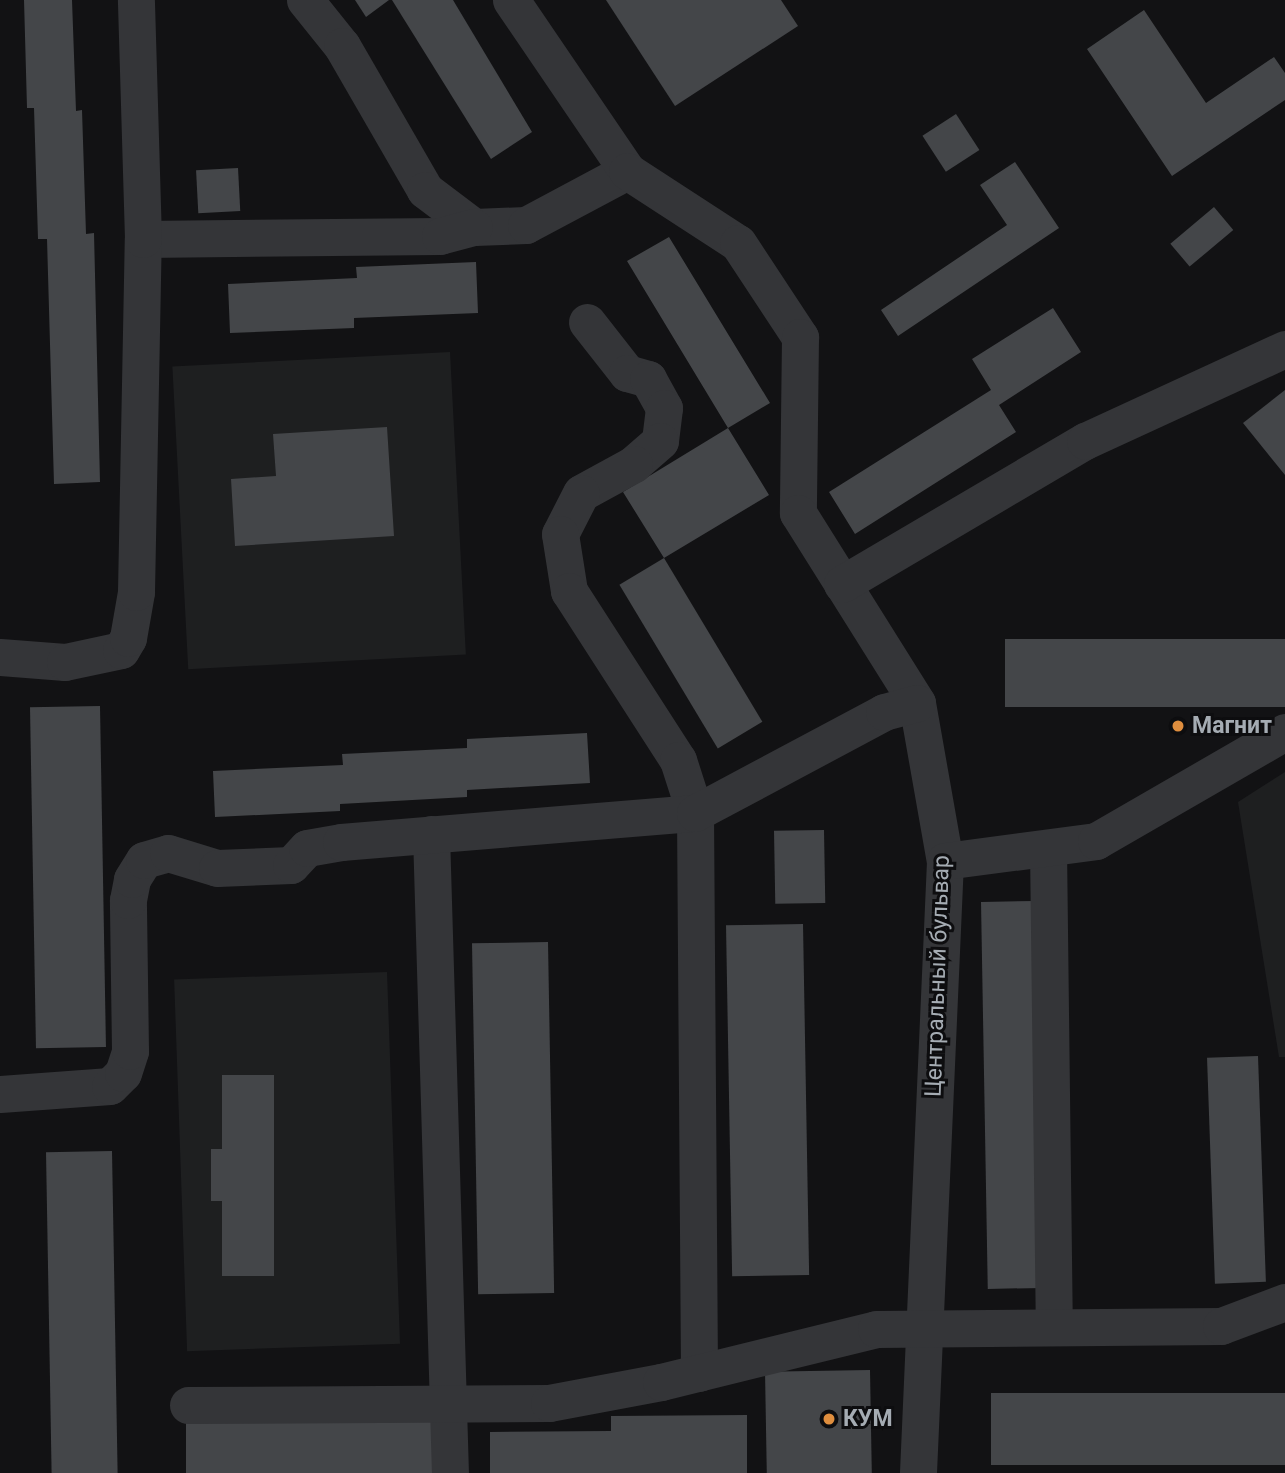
<!DOCTYPE html>
<html>
<head>
<meta charset="utf-8">
<style>
  body { margin:0 }
  #map { position:relative; width:1285px; height:1473px; overflow:hidden; background:#121214; font-family:Roboto,sans-serif }
  div>[style] { position:absolute }
  .built>* { inset:0; background:#1e1f20; transform-origin:0 0 }
  .building>* { inset:0; background:#444649; transform-origin:0 0 }
  .minor>* { height:37px; margin:-18.5px; padding:0 18.5px; transform-origin:18.5px; border-radius:18.5px; background:#343538 }
  .dots>* { width:19px; height:19px; translate:-50% -50%; box-sizing:border-box; border:4px solid #0d0d0f; border-radius:50% }
  span { translate:-50% -50%; white-space:nowrap; text-align:center; line-height:1.15; -webkit-text-stroke:6px #0d0d0f; paint-order:stroke }
  .poi-label { font-size:23px; color:#a5acb3; font-weight:700 }
  .left { translate:0 -50%; text-align:left }
  .street-label { font-size:23px; color:#a5acb3 }
</style>
</head>
<body>
<div id="map">
  <div class="built">
    <div style="left:450px;top:352px;width:303px;height:278px;rotate:87deg"></div>
    <div style="clip-path:polygon(1285px 772px,1285px 1057px,1279px 1057px,1238px 802px)"></div>
    <div style="left:387px;top:972px;width:372px;height:213px;rotate:88deg"></div>
  </div>
  <div class="building">
    <div style="clip-path:polygon(24px 0,72px 0,76px 111px,82px 110px,86px 234px,94px 233px,100px 482px,54px 484px,47px 239px,38px 239px,34px 108px,27px 108px)"></div>
    <div style="clip-path:polygon(355px 0,389px 0,366px 17px)"></div>
    <div style="clip-path:polygon(392px 0,453px 0,532px 132px,491px 159px)"></div>
    <div style="clip-path:polygon(606px 0,781px 0,798px 26px,675px 106px)"></div>
    <div style="clip-path:polygon(1144px 10px,1206px 103px,1274px 57px,1285px 73px,1285px 100px,1172px 176px,1087px 49px)"></div>
    <div style="left:956px;top:114px;width:43px;height:40px;rotate:57deg"></div>
    <div style="clip-path:polygon(1015px 162px,1059px 228px,898px 336px,881px 310px,1007px 225px,980px 185px)"></div>
    <div style="left:238px;top:168px;width:43px;height:42px;rotate:87deg"></div>
    <div style="left:1214px;top:207px;width:30px;height:57px;rotate:50deg"></div>
    <div style="clip-path:polygon(669px 237px,770px 403px,728px 428px,769px 495px,664px 558px,623px 492px,728px 428px,627px 261px)"></div>
    <div style="clip-path:polygon(476px 262px,478px 313px,354px 318px,354px 328px,230px 333px,228px 284px,357px 278px,356px 267px)"></div>
    <div style="clip-path:polygon(1053px 308px,1081px 352px,999px 405px,1016px 432px,855px 534px,829px 492px,991px 390px,972px 359px)"></div>
    <div style="clip-path:polygon(1285px 390px,1285px 475px,1243px 423px)"></div>
    <div style="clip-path:polygon(387px 427px,394px 536px,235px 546px,231px 479px,276px 476px,273px 434px)"></div>
    <div style="left:664px;top:558px;width:191px;height:52px;rotate:59deg"></div>
    <div style="left:1285px;top:639px;width:68px;height:280px;rotate:90deg"></div>
    <div style="left:100px;top:706px;width:341px;height:70px;rotate:89deg"></div>
    <div style="clip-path:polygon(587px 733px,590px 783px,467px 790px,467px 797px,340px 804px,340px 811px,215px 817px,213px 771px,343px 765px,342px 754px,467px 748px,467px 739px)"></div>
    <div style="left:824px;top:830px;width:73px;height:50px;rotate:89deg"></div>
    <div style="left:1035px;top:901px;width:387px;height:54px;rotate:89deg"></div>
    <div style="left:803px;top:924px;width:351px;height:77px;rotate:89deg"></div>
    <div style="left:548px;top:942px;width:351px;height:76px;rotate:89deg"></div>
    <div style="left:1258px;top:1056px;width:226px;height:51px;rotate:88deg"></div>
    <div style="clip-path:polygon(222px 1075px,274px 1075px,274px 1276px,222px 1276px,222px 1201px,211px 1201px,211px 1149px,222px 1149px)"></div>
    <div style="left:112px;top:1151px;width:322px;height:66px;rotate:89deg"></div>
    <div style="left:870px;top:1370px;width:103px;height:105px;rotate:89deg"></div>
    <div style="left:1285px;top:1393px;width:72px;height:294px;rotate:90deg"></div>
    <div style="clip-path:polygon(747px 1415px,747px 1473px,490px 1473px,490px 1432px,611px 1431px,611px 1416px)"></div>
    <div style="left:186px;top:1417px;width:254px;height:56px"></div>
  </div>
  <div class="minor">
    <div style="left:305px;top:0;width:59px;rotate:51.2deg"></div>
    <div style="left:342px;top:46px;width:166px;rotate:60deg"></div>
    <div style="left:425px;top:190px;width:61px;rotate:37.1deg"></div>
    <div style="left:474px;top:227px;width:52px;rotate:-2.2deg"></div>
    <div style="left:526px;top:225px;width:115px;rotate:-28.1deg"></div>
    <div style="left:511px;top:0;width:207px;rotate:55.8deg"></div>
    <div style="left:627px;top:171px;width:132px;rotate:33deg"></div>
    <div style="left:738px;top:243px;width:113px;rotate:56.6deg"></div>
    <div style="left:800px;top:337px;width:176px;rotate:90.7deg"></div>
    <div style="left:798px;top:513px;width:224px;rotate:57.9deg"></div>
    <div style="left:917px;top:703px;width:160px;rotate:80deg"></div>
    <div style="left:945px;top:861px;width:613px;rotate:92.53deg"></div>
    <div style="left:143px;top:239px;width:297px;rotate:-0.6deg"></div>
    <div style="left:440px;top:236px;width:35px;rotate:-15deg"></div>
    <div style="left:587px;top:322px;width:65px;rotate:51.9deg"></div>
    <div style="left:627px;top:373px;width:22px;rotate:16deg"></div>
    <div style="left:648px;top:379px;width:33px;rotate:61deg"></div>
    <div style="left:664px;top:408px;width:33px;rotate:97deg"></div>
    <div style="left:660px;top:441px;width:35px;rotate:139deg"></div>
    <div style="left:634px;top:464px;width:60px;rotate:151.3deg"></div>
    <div style="left:581px;top:493px;width:46px;rotate:117.1deg"></div>
    <div style="left:560px;top:534px;width:58px;rotate:81deg"></div>
    <div style="left:569px;top:591px;width:201px;rotate:57.2deg"></div>
    <div style="left:678px;top:760px;width:56px;rotate:72.2deg"></div>
    <div style="left:695px;top:813px;width:560px;rotate:89.59deg"></div>
    <div style="left:842px;top:584px;width:282px;rotate:-30.5deg"></div>
    <div style="left:1085px;top:441px;width:220px;rotate:-24.7deg"></div>
    <div style="left:0;top:657px;width:65px;rotate:4.4deg"></div>
    <div style="left:65px;top:662px;width:57px;rotate:-12.1deg"></div>
    <div style="left:121px;top:650px;width:14px;rotate:-60deg"></div>
    <div style="left:128px;top:638px;width:47px;rotate:-80.1deg"></div>
    <div style="left:136px;top:592px;width:353px;rotate:-88.9deg"></div>
    <div style="left:143px;top:239px;width:239px;rotate:-91.7deg"></div>
    <div style="left:431px;top:834px;width:639px;rotate:88.3deg"></div>
    <div style="left:1048px;top:848px;width:478px;rotate:89.3deg"></div>
    <div style="left:945px;top:861px;width:152px;rotate:-7.5deg"></div>
    <div style="left:1096px;top:841px;width:218px;rotate:-30deg"></div>
    <div style="left:0;top:1094px;width:110px;rotate:-4.2deg"></div>
    <div style="left:110px;top:1086px;width:18px;rotate:-45deg"></div>
    <div style="left:123px;top:1073px;width:23px;rotate:-72deg"></div>
    <div style="left:130px;top:1051px;width:151px;rotate:-90.8deg"></div>
    <div style="left:128px;top:900px;width:21px;rotate:-79deg"></div>
    <div style="left:132px;top:879px;width:22px;rotate:-58deg"></div>
    <div style="left:144px;top:860px;width:25px;rotate:-16deg"></div>
    <div style="left:168px;top:853px;width:51px;rotate:17deg"></div>
    <div style="left:217px;top:868px;width:74px;rotate:-2.3deg"></div>
    <div style="left:291px;top:865px;width:23px;rotate:-47deg"></div>
    <div style="left:307px;top:848px;width:35px;rotate:-10deg"></div>
    <div style="left:341px;top:842px;width:355px;rotate:-4.7deg"></div>
    <div style="left:695px;top:813px;width:214px;rotate:-28.1deg"></div>
    <div style="left:884px;top:712px;width:34px;rotate:-15deg"></div>
    <div style="left:188px;top:1405px;width:361px;rotate:-0.3deg"></div>
    <div style="left:549px;top:1403px;width:114px;rotate:-10.6deg"></div>
    <div style="left:661px;top:1382px;width:221px;rotate:-13.8deg"></div>
    <div style="left:876px;top:1329px;width:345px;rotate:-0.5deg"></div>
    <div style="left:1221px;top:1326px;width:68px;rotate:-20.6deg"></div>
  </div>
  <div class="dots">
    <div style="left:1178px;top:726px;background:#df8e3e"></div>
    <div style="left:829px;top:1419px;background:#df8e3e"></div>
  </div>
  <div class="poi-label">
    <span class="left" style="left:1192px;top:726px">Магнит</span>
    <span class="left" style="left:843px;top:1419px">КУМ</span>
  </div>
  <div class="street-label">
    <span style="left:938px;top:976px;rotate:-88deg">Центральный бульвар</span>
  </div>
</div>
</body>
</html>
